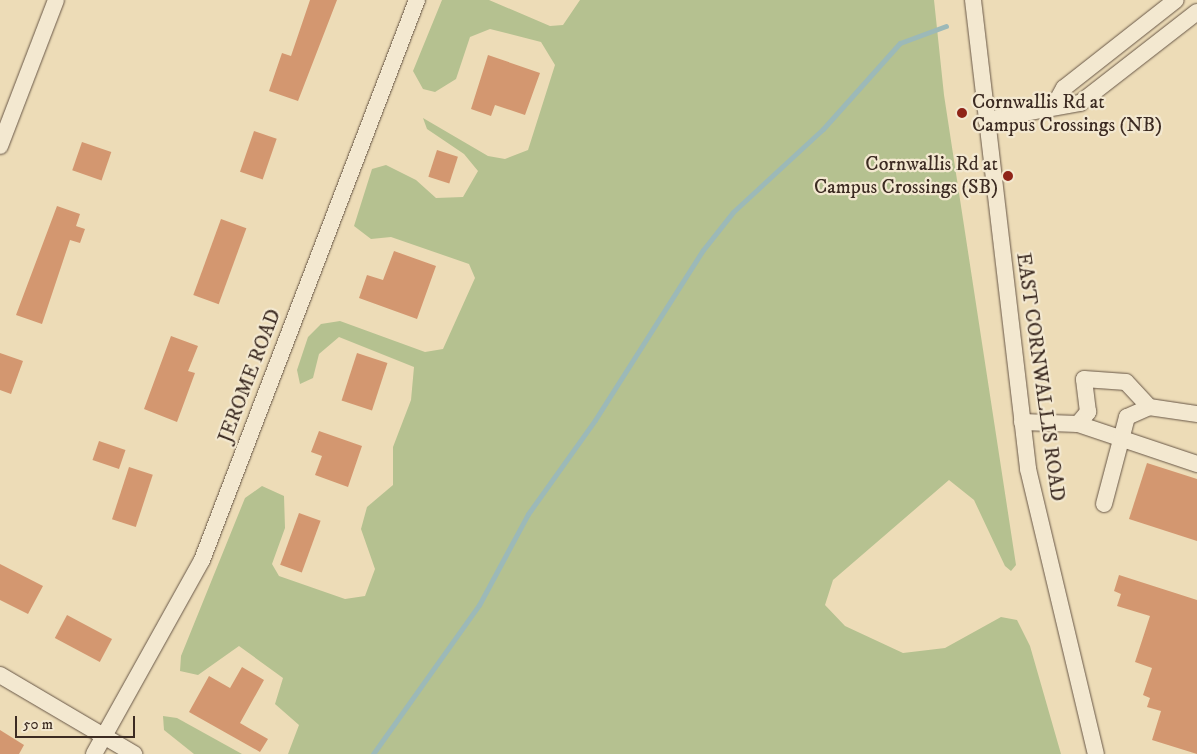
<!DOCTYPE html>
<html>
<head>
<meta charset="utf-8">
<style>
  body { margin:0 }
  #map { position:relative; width:1197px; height:754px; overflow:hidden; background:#eddcb7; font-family:"IM FELL DW Pica",serif }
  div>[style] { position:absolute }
  .green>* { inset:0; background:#b5c190 }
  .stream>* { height:5px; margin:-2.5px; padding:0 2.5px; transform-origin:2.5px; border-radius:2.5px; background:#9cb9b8 }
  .building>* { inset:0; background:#d39770; transform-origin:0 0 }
  .roads { filter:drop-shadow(0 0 1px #685747) drop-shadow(0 0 1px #685747) }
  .minor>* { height:16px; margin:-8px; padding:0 8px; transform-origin:8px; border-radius:8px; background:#f3e8d0 }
  .dots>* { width:14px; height:14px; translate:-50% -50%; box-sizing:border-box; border:2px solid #f3e8d0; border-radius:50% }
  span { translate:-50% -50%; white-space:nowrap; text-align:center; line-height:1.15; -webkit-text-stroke:4.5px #f3e8d0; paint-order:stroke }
  .poi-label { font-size:20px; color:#3c2b22 }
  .left { translate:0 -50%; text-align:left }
  .right { translate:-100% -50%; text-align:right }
  .street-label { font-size:20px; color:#3c2b22 }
  .scale { position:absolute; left:15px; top:716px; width:120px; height:22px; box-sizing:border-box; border:2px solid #3c2b22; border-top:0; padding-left:6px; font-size:15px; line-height:18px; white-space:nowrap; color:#3c2b22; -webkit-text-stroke:4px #f3e8d0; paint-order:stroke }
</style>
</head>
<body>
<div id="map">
  <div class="green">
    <div style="clip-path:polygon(442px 0,489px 0,550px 26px,563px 25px,580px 0,934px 0,944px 95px,1016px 565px,1011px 571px,1005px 566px,974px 500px,949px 480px,833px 580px,825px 605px,845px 626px,903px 653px,945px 648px,1001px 617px,1017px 620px,1030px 646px,1061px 754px,288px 754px,299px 725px,275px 704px,283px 678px,239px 646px,198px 675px,180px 671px,181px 656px,245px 498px,262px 486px,284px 496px,285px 528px,272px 564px,279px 576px,345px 599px,365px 596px,375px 569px,361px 529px,367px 507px,393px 485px,393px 447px,411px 400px,414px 367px,339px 337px,319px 354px,313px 378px,300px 384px,297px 370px,308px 337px,321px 324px,340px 321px,425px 352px,443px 349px,475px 278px,469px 264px,391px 237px,371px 239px,354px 226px,372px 169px,386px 165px,416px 180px,436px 198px,463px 197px,478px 171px,464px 154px,427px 129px,423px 118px,488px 156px,505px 159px,528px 150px,555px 65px,541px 42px,490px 29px,470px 37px,456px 79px,435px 92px,423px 89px,413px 71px)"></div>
    <div style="clip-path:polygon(163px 716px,177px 718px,242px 754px,194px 754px,164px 730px)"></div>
  </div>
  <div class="stream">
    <div style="left:373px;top:754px;width:183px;rotate:-54.6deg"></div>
    <div style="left:479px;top:605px;width:103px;rotate:-61.7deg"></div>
    <div style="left:528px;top:514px;width:115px;rotate:-54.5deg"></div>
    <div style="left:595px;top:420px;width:201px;rotate:-57.6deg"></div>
    <div style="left:703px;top:250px;width:48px;rotate:-51.7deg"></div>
    <div style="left:733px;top:212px;width:122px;rotate:-42.7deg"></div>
    <div style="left:823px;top:129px;width:115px;rotate:-48.2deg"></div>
    <div style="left:900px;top:43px;width:49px;rotate:-20.3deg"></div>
  </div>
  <div class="building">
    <div style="clip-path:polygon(310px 0,337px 0,298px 101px,269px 91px,282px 53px,291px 56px)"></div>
    <div style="clip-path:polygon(488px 55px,540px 73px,525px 115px,495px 105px,491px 116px,471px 109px)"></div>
    <div style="left:254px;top:131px;width:24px;height:43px;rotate:19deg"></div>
    <div style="left:82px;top:142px;width:31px;height:30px;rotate:19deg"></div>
    <div style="left:437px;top:150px;width:22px;height:28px;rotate:18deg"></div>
    <div style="clip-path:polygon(57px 206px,80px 214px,76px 226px,85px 229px,80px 243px,70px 240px,42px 324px,16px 315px)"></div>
    <div style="left:221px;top:219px;width:27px;height:81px;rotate:20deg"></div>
    <div style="clip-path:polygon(394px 251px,436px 266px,417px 319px,359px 298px,367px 275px,383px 280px)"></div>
    <div style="clip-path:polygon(171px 336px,198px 346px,188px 371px,195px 373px,177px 422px,144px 409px)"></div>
    <div style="clip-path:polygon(0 353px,23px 361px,11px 394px,0 390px)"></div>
    <div style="left:357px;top:353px;width:32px;height:50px;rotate:18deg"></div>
    <div style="clip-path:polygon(319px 431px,362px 446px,348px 487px,315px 475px,322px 456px,311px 452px)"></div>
    <div style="left:99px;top:441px;width:28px;height:20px;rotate:19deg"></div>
    <div style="clip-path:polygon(1147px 463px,1197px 479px,1197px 541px,1129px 519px)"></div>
    <div style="left:129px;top:467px;width:25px;height:55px;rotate:18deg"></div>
    <div style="left:299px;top:513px;width:23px;height:55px;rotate:20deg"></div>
    <div style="clip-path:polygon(0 564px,43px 586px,28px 614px,0 600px)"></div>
    <div style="clip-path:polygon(1119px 575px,1197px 600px,1197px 754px,1152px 740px,1161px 711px,1147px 707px,1150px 698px,1143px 695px,1152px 668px,1135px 662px,1150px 616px,1117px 606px,1121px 594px,1114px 591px)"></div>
    <div style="left:67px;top:615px;width:51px;height:26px;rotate:28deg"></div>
    <div style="clip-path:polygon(242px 667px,264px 680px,240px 723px,268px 739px,260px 752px,189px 712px,209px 676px,230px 688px)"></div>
    <div style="clip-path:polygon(0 730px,24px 745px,19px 754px,0 754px)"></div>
  </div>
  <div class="roads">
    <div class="minor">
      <div style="left:973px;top:0;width:472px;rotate:83.3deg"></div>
      <div style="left:1028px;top:469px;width:293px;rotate:76.6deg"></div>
      <div style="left:1054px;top:106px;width:21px;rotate:-61deg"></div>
      <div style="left:1064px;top:88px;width:142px;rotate:-38.2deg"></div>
      <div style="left:986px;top:120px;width:96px;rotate:-10.3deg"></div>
      <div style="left:1080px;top:103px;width:148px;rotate:-37.9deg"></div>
      <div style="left:0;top:146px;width:156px;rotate:-69deg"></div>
      <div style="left:1022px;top:422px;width:56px;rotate:2deg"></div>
      <div style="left:1078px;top:424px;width:16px;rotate:-50deg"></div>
      <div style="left:1088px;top:412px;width:33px;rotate:-97deg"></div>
      <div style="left:1084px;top:379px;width:42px;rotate:4.1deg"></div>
      <div style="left:1126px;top:382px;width:34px;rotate:47deg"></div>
      <div style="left:1149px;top:407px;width:49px;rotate:8.3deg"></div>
      <div style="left:1078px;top:424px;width:126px;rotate:18.6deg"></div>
      <div style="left:1104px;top:504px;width:90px;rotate:-75.2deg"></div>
      <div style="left:1127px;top:417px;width:24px;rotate:-24deg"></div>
      <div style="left:0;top:675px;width:156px;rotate:30.5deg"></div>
      <div style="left:94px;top:754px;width:222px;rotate:-60.9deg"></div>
      <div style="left:202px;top:560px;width:600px;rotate:-69deg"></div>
    </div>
  </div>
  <div class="dots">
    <div style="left:962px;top:113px;background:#8f2418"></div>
    <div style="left:1008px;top:176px;background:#8f2418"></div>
  </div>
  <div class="poi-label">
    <span class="left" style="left:972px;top:114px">Cornwallis Rd at<br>Campus Crossings (NB)</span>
    <span class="right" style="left:998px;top:176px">Cornwallis Rd at<br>Campus Crossings (SB)</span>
  </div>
  <div class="street-label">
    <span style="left:250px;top:376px;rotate:-69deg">JEROME ROAD</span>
    <span style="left:1040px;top:377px;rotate:82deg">EAST CORNWALLIS ROAD</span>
  </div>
  <div class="scale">50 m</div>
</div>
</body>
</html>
